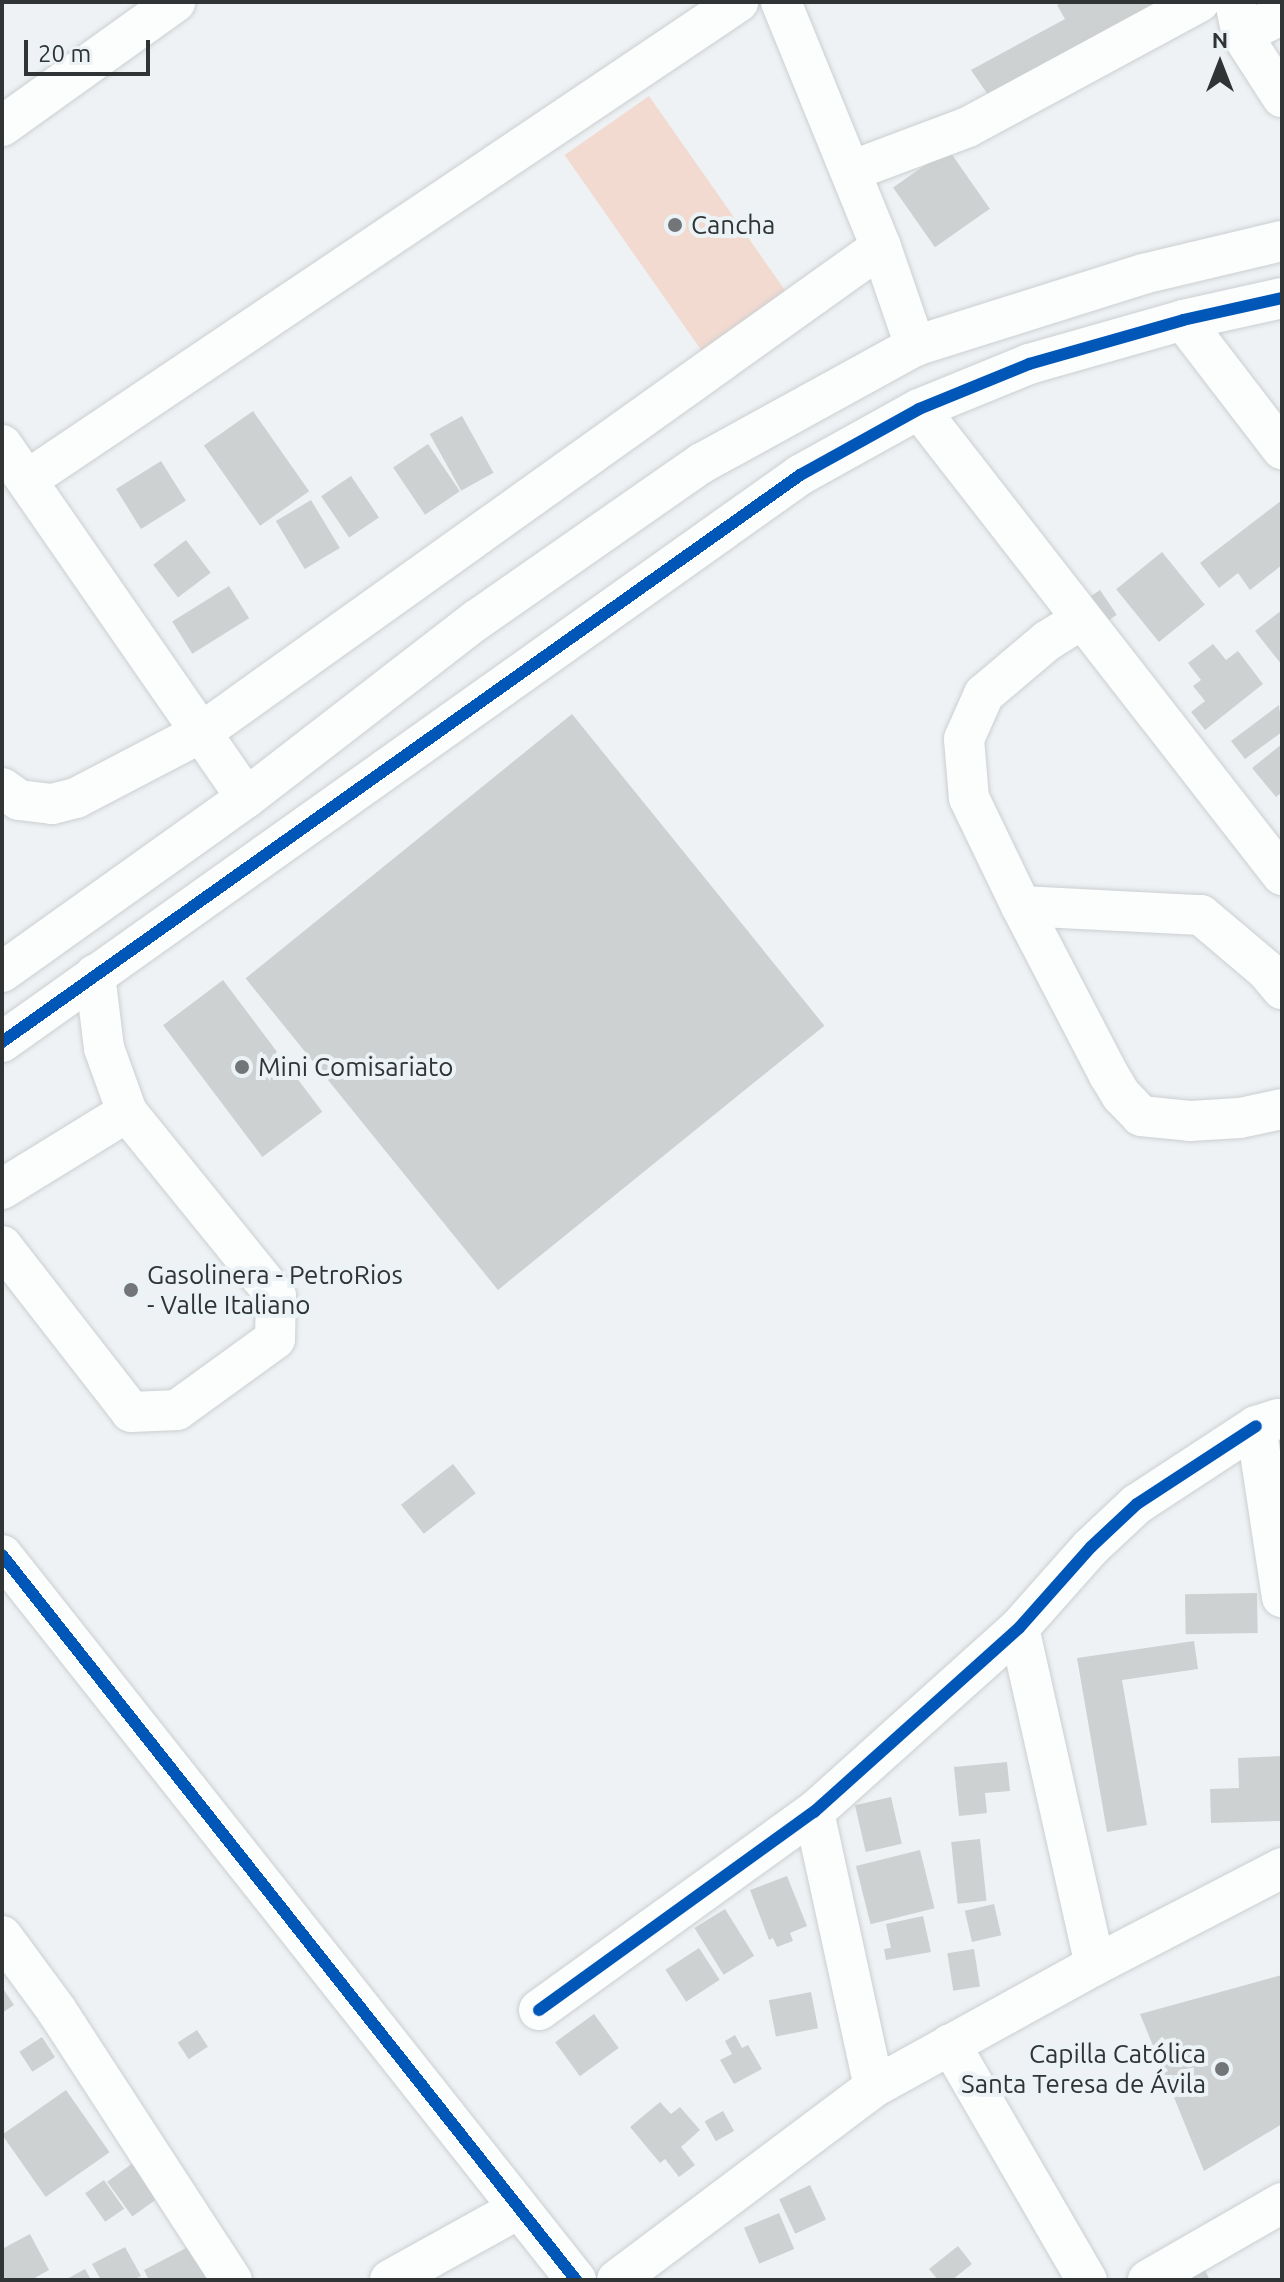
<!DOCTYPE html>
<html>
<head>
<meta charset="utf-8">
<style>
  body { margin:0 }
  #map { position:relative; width:1284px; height:2282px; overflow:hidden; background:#eef2f4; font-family:Ubuntu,sans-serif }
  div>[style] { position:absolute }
  .green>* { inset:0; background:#f2dad1; transform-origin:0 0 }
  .building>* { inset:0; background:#ced1d2; transform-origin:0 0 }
  .roads { filter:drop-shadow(0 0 2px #cccfd1) drop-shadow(0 0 2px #cccfd1) }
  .minor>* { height:40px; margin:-20px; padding:0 20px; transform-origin:20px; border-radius:20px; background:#fcfdfd }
  .cycleway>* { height:12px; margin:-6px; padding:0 6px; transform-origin:6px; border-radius:6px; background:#0057b8 }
  .dots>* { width:22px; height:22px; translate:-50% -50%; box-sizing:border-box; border:4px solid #ecf3f6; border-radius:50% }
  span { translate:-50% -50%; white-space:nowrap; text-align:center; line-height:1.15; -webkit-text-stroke:8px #ecf3f6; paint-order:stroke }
  .poi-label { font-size:26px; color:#313435 }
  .left { translate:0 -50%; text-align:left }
  .right { translate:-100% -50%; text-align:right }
  .frame { position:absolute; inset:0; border:4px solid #313435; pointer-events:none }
  .north { position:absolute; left:1180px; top:24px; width:80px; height:80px; -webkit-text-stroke:6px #ecf3f6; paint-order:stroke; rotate:0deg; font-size:22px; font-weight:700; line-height:32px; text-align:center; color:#313435 }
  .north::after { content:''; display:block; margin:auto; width:28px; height:36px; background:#313435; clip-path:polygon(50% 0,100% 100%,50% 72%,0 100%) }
  .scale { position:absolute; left:24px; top:40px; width:126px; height:36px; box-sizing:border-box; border:4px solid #313435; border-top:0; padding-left:10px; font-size:24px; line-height:28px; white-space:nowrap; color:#313435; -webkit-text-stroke:6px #ecf3f6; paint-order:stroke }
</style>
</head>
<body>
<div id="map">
  <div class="green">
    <div style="left:649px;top:96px;width:242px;height:103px;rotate:55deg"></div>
  </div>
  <div class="building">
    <div style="clip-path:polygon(1062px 2px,1165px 2px,995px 105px,971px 70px,1065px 19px,1057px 5px)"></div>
    <div style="left:948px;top:149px;width:73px;height:67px;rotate:55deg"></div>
    <div style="left:253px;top:411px;width:98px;height:60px;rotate:55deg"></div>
    <div style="left:462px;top:416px;width:65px;height:37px;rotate:61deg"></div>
    <div style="left:428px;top:444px;width:57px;height:42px;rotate:56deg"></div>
    <div style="left:161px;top:461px;width:47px;height:53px;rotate:58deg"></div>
    <div style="left:351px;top:476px;width:50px;height:36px;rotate:56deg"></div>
    <div style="left:311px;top:500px;width:56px;height:41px;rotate:59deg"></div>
    <div style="clip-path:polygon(1282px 500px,1282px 565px,1250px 590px,1238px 573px,1219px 588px,1200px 563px)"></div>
    <div style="left:186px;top:540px;width:41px;height:41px;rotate:53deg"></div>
    <div style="left:1162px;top:552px;width:68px;height:59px;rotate:51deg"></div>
    <div style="left:229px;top:586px;width:38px;height:67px;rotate:58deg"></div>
    <div style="left:1100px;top:590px;width:30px;height:20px;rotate:56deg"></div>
    <div style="clip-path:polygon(1282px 610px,1282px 665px,1255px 631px)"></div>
    <div style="clip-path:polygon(1213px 644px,1226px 660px,1238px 651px,1263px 684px,1205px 730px,1191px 712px,1205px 701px,1193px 686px,1201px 680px,1188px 663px)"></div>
    <div style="clip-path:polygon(1279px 705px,1282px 732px,1245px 759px,1231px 741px)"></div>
    <div style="left:572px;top:714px;width:401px;height:420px;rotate:51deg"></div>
    <div style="clip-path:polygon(1282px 744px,1282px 792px,1276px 797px,1252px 768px)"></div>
    <div style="left:223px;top:980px;width:165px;height:75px;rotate:53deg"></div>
    <div style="left:453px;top:1464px;width:37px;height:66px;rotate:52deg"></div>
    <div style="left:1257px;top:1593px;width:40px;height:72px;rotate:89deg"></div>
    <div style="clip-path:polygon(1194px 1641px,1198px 1669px,1122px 1680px,1147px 1825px,1107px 1832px,1077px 1658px)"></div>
    <div style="clip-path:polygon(1282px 1756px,1282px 1821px,1211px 1823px,1210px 1789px,1239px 1788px,1238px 1758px)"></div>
    <div style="clip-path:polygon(1007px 1762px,1010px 1791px,985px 1793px,987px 1813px,959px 1816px,954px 1767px)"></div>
    <div style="left:891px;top:1797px;width:48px;height:37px;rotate:77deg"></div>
    <div style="left:980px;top:1839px;width:62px;height:29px;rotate:84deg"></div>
    <div style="left:920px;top:1850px;width:60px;height:66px;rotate:76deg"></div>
    <div style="clip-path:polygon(787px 1876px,807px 1926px,790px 1933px,793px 1941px,777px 1947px,773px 1938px,769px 1940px,750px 1890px)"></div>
    <div style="left:994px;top:1904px;width:32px;height:30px;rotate:77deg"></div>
    <div style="left:725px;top:1909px;width:55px;height:36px;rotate:58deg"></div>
    <div style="clip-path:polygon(923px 1916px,931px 1952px,886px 1960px,884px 1949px,891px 1948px,886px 1924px)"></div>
    <div style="left:699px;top:1948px;width:38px;height:40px;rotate:57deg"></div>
    <div style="left:974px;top:1949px;width:38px;height:27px;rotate:81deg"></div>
    <div style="clip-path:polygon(1282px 1975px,1282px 2124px,1204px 2171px,1140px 2014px)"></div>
    <div style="clip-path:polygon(2px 1987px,14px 2005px,2px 2013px)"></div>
    <div style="left:811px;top:1992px;width:37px;height:43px;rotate:79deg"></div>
    <div style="left:594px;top:2014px;width:42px;height:48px;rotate:54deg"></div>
    <div style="left:197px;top:2030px;width:20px;height:23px;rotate:57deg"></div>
    <div style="clip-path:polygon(735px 2035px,742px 2048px,748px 2045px,762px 2069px,734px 2084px,720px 2060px,732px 2054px,725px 2041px)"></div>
    <div style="left:42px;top:2037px;width:24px;height:27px;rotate:57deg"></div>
    <div style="left:66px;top:2090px;width:76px;height:78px;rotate:55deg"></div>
    <div style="clip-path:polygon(660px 2102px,671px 2114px,680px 2107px,700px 2130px,681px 2147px,695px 2165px,679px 2177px,665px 2159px,660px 2163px,630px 2127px)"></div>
    <div style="left:723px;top:2111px;width:23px;height:21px;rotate:61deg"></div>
    <div style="left:133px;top:2163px;width:43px;height:32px;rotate:54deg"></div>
    <div style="left:104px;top:2180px;width:35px;height:23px;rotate:55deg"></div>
    <div style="left:810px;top:2185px;width:38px;height:34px;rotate:65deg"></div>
    <div style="left:779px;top:2213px;width:39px;height:38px;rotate:67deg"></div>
    <div style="clip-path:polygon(30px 2234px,49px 2270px,31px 2280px,2px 2280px,2px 2249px)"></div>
    <div style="clip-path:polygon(190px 2246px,208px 2280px,149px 2280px,144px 2270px)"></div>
    <div style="clip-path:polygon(958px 2246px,972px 2264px,952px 2280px,938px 2280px,929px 2269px)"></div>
    <div style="clip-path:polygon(125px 2247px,141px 2276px,133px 2280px,101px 2280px,92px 2264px)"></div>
    <div style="clip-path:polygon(1201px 2263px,1210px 2280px,1168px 2280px)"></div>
    <div style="clip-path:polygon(85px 2269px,91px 2280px,65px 2280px)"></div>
  </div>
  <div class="roads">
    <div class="minor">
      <div style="left:781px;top:2px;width:265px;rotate:67.8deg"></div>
      <div style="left:881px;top:247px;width:105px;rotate:71deg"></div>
      <div style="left:1235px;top:2px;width:34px;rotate:78deg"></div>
      <div style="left:1242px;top:35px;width:74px;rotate:57.2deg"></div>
      <div style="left:1242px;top:35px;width:45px;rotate:-27.7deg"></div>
      <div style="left:2px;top:126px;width:213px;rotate:-35.6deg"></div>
      <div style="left:851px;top:171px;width:125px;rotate:-20.6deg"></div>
      <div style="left:968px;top:127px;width:263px;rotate:-28.4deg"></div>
      <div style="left:1183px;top:320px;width:163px;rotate:52.5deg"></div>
      <div style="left:919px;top:409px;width:591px;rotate:52.08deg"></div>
      <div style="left:2px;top:445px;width:429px;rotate:55.3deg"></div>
      <div style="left:27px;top:480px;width:857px;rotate:-33.91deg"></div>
      <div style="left:1082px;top:619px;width:40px;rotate:148deg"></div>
      <div style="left:1048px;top:640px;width:84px;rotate:139.8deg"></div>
      <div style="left:984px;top:694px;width:49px;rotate:114deg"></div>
      <div style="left:964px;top:739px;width:59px;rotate:85.2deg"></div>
      <div style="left:969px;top:798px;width:120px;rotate:64.3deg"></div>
      <div style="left:1021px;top:906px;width:191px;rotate:62.5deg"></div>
      <div style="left:1109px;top:1075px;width:23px;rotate:59deg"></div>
      <div style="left:1121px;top:1095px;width:29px;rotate:46deg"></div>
      <div style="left:1141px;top:1116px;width:49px;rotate:5.8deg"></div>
      <div style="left:1190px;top:1121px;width:50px;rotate:-3.4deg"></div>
      <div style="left:1240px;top:1118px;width:43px;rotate:-12.1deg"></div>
      <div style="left:2px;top:788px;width:21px;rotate:35deg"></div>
      <div style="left:19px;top:800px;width:33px;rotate:7deg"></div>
      <div style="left:52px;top:804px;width:25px;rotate:-14deg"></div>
      <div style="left:76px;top:798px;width:142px;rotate:-27.6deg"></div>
      <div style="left:202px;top:732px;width:834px;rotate:-35.54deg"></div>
      <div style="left:1021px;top:906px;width:180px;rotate:2.9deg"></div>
      <div style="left:1201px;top:915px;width:85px;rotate:40.2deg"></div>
      <div style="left:1266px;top:970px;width:25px;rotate:50deg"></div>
      <div style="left:2px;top:972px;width:300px;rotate:-35.5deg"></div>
      <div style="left:246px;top:798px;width:293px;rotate:-37.7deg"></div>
      <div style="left:478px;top:619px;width:273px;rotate:-34.9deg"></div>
      <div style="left:702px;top:463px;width:243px;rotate:-28.8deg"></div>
      <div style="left:915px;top:346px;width:239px;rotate:-17.5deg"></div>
      <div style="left:1143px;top:274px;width:143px;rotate:-13.4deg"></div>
      <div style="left:2px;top:1042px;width:979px;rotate:-35.39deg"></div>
      <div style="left:800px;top:475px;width:136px;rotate:-29deg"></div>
      <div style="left:919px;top:409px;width:119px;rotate:-22.2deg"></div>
      <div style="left:1029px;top:364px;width:160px;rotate:-15.9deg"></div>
      <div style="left:1183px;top:320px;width:101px;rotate:-12.5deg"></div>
      <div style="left:2px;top:1189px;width:147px;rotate:-31.6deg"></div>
      <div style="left:2px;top:1246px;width:210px;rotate:52.1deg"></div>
      <div style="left:131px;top:1412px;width:46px;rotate:-2.5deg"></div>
      <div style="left:177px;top:1410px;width:121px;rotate:-35.9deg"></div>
      <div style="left:275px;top:1339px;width:43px;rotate:-88.7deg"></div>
      <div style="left:276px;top:1296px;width:237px;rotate:-129deg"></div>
      <div style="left:127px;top:1112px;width:68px;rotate:-109.8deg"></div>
      <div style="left:104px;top:1048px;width:74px;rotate:-97deg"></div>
      <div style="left:1278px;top:1419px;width:23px;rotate:162deg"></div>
      <div style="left:1256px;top:1426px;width:173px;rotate:81.4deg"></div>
      <div style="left:2px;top:1555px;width:925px;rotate:51.63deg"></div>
      <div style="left:1019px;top:1628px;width:345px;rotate:77.3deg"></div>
      <div style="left:814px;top:1812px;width:281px;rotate:77.7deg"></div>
      <div style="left:2px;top:1936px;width:93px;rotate:53.7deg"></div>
      <div style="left:57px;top:2011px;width:321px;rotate:57deg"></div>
      <div style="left:539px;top:2010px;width:339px;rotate:-35.8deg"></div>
      <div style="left:814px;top:1812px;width:275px;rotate:-41.9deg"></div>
      <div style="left:1019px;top:1628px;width:108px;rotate:-48.4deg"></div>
      <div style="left:1091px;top:1547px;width:63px;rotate:-43.1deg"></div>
      <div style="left:1137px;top:1504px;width:142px;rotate:-33.2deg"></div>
      <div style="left:950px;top:2044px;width:273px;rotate:59.9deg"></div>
      <div style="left:390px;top:2280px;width:146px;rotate:-29deg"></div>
      <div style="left:617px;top:2280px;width:321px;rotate:-36.9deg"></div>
      <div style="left:874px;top:2087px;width:252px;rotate:-28.9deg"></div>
      <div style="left:1095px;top:1965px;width:211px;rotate:-27.4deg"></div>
      <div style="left:1148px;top:2280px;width:155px;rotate:-29.9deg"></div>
    </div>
  </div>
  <div class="cycleway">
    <div style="left:2px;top:1042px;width:979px;rotate:-35.39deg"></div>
    <div style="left:800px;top:475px;width:136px;rotate:-29deg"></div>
    <div style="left:919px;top:409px;width:119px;rotate:-22.2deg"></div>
    <div style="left:1029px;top:364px;width:160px;rotate:-15.9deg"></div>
    <div style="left:1183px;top:320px;width:101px;rotate:-12.5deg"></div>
    <div style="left:2px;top:1555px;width:925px;rotate:51.63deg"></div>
    <div style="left:539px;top:2010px;width:339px;rotate:-35.8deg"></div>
    <div style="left:814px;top:1812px;width:275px;rotate:-41.9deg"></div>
    <div style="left:1019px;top:1628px;width:108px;rotate:-48.4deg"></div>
    <div style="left:1091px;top:1547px;width:63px;rotate:-43.1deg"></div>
    <div style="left:1137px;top:1504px;width:142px;rotate:-33.2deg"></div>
  </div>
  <div class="dots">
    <div style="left:675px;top:225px;background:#737678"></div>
    <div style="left:242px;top:1067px;background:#737678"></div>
    <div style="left:131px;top:1290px;background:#737678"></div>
    <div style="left:1222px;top:2069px;background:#737678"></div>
  </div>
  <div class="poi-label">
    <span class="left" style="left:691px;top:225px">Cancha</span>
    <span class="left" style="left:258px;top:1067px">Mini Comisariato</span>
    <span class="left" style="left:147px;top:1290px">Gasolinera - PetroRios<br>- Valle Italiano</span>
    <span class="right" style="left:1206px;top:2069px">Capilla Católica<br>Santa Teresa de Ávila</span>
  </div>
  <div class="frame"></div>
  <div class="north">N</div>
  <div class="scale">20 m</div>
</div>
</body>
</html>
